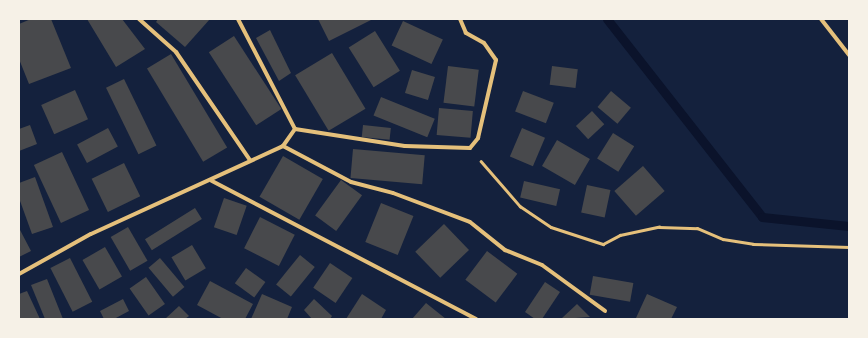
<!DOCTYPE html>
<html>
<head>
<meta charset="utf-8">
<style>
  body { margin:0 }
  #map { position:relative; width:868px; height:338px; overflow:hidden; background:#14213d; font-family:"Zilla Slab",serif }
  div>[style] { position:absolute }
  .stream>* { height:9px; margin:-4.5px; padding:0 4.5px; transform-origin:4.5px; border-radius:4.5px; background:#0b132b }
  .building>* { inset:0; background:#48494c; transform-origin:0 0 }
  .path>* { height:2.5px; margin:-1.25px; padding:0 1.25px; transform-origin:1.25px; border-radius:1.25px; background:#e5c07b }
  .minor>* { height:4px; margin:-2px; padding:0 2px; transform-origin:2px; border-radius:2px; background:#e5c07b }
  span { translate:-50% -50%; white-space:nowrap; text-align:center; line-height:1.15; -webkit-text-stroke:4px #f6f1e7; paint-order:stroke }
  .frame { position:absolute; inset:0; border:20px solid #f6f1e7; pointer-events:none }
</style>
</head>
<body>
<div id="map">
  <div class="stream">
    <div style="left:607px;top:19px;width:251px;rotate:51.9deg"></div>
    <div style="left:762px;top:217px;width:87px;rotate:5.9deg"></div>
  </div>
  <div class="building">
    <div style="clip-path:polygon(31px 19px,51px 19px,71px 68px,29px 84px,19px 59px,19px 24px)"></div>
    <div style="clip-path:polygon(87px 19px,122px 19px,145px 49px,116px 67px)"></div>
    <div style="clip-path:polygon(158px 19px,210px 19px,185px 47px,156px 22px)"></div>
    <div style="clip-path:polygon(318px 19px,373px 19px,329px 41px)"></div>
    <div style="left:403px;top:21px;width:44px;height:27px;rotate:25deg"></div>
    <div style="clip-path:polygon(270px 30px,291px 73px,279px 81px,256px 38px)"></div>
    <div style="left:375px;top:31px;width:47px;height:31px;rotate:58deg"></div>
    <div style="left:234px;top:36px;width:87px;height:30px;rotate:57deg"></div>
    <div style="left:332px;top:53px;width:65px;height:43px;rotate:59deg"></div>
    <div style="left:171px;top:54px;width:109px;height:28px;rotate:59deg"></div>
    <div style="left:448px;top:66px;width:31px;height:37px;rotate:7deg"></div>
    <div style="left:552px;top:66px;width:26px;height:19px;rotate:7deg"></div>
    <div style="left:412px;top:70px;width:24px;height:24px;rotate:17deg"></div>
    <div style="left:124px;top:79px;width:74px;height:20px;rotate:64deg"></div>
    <div style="left:75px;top:90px;width:32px;height:37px;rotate:66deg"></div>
    <div style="left:523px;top:91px;width:33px;height:22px;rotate:21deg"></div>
    <div style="left:611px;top:91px;width:26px;height:21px;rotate:40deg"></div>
    <div style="left:381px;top:97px;width:58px;height:20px;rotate:22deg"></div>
    <div style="left:439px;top:108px;width:34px;height:27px;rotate:5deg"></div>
    <div style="left:592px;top:111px;width:18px;height:22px;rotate:47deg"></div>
    <div style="clip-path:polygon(30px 125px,37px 144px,19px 151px,19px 129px)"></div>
    <div style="left:363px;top:125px;width:28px;height:12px;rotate:6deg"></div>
    <div style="left:108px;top:128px;width:21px;height:35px;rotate:62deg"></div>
    <div style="left:522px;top:128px;width:25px;height:31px;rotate:23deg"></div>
    <div style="left:613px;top:133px;width:25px;height:30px;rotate:32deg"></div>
    <div style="left:557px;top:140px;width:38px;height:30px;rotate:30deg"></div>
    <div style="left:353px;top:149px;width:72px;height:29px;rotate:5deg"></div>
    <div style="left:62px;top:152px;width:64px;height:31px;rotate:65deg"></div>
    <div style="left:283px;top:156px;width:46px;height:47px;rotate:30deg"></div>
    <div style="left:124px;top:163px;width:37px;height:36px;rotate:64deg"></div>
    <div style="left:643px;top:166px;width:33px;height:38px;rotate:49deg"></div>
    <div style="clip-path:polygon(35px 177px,53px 227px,32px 234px,19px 198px,19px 183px)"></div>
    <div style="left:341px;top:180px;width:26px;height:44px;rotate:36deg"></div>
    <div style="left:524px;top:181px;width:37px;height:17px;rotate:13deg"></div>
    <div style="left:587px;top:185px;width:24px;height:28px;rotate:12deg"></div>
    <div style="left:224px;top:198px;width:24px;height:31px;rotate:19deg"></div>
    <div style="left:381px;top:203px;width:35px;height:42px;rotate:22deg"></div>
    <div style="left:195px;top:208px;width:13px;height:59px;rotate:58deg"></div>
    <div style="left:260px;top:217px;width:39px;height:35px;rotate:27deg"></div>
    <div style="left:444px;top:224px;width:36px;height:40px;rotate:46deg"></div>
    <div style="left:128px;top:227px;width:39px;height:20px;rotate:60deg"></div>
    <div style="clip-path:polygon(19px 228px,31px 251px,19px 257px)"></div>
    <div style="left:192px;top:245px;width:27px;height:24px;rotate:59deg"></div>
    <div style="left:105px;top:247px;width:34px;height:26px;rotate:60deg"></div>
    <div style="left:487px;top:251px;width:38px;height:36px;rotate:37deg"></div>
    <div style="left:300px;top:255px;width:19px;height:38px;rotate:39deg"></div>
    <div style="left:70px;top:258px;width:49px;height:22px;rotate:63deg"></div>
    <div style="left:160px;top:258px;width:38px;height:15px;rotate:50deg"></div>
    <div style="left:330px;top:263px;width:27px;height:30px;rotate:34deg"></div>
    <div style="left:246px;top:268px;width:24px;height:19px;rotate:36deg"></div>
    <div style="left:593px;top:276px;width:41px;height:19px;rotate:10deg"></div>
    <div style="left:146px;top:277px;width:33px;height:20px;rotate:55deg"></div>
    <div style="clip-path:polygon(47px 279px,63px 319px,45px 319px,31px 285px)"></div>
    <div style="clip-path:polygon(210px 281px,253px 304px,245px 319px,223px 319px,197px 305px)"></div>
    <div style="clip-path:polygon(545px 282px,560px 292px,542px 319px,535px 319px,525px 312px)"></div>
    <div style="clip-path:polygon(27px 291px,40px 319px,19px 319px,19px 294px)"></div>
    <div style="clip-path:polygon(262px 294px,292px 307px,287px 319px,251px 319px)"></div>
    <div style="clip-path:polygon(362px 294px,386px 310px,381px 319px,346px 319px)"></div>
    <div style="clip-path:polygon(647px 294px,677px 307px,671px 319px,636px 318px)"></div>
    <div style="clip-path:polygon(123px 299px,129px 311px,114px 319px,104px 319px,100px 311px)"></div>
    <div style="clip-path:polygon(314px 299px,332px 316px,330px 319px,312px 319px,304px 310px)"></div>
    <div style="clip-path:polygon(426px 303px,446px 319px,412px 319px)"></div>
    <div style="clip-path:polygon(577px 304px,590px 317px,561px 319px)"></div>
    <div style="clip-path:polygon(179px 306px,189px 316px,185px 319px,165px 319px)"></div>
  </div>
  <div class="path">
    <div style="left:481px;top:161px;width:60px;rotate:49.1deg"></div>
    <div style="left:520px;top:206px;width:37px;rotate:34deg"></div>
    <div style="left:551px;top:227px;width:55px;rotate:18.1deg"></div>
    <div style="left:603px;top:244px;width:19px;rotate:-28deg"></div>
    <div style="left:620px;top:235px;width:40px;rotate:-12deg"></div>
    <div style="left:659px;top:227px;width:38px;rotate:2deg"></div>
    <div style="left:697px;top:228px;width:28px;rotate:23deg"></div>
    <div style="left:723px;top:239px;width:30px;rotate:9deg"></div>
    <div style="left:753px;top:244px;width:96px;rotate:1.8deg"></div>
  </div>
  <div class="minor">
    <div style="left:139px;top:19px;width:50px;rotate:41.7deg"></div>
    <div style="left:176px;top:52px;width:131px;rotate:55.6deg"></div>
    <div style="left:238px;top:19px;width:124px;rotate:62.6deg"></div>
    <div style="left:821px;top:19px;width:46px;rotate:52.1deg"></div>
    <div style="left:295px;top:129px;width:111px;rotate:8.8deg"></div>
    <div style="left:405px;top:146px;width:65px;rotate:1.8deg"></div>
    <div style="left:470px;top:148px;width:13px;rotate:-51deg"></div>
    <div style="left:478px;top:138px;width:80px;rotate:-77deg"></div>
    <div style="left:496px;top:60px;width:21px;rotate:-125deg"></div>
    <div style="left:484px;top:43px;width:21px;rotate:-151deg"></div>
    <div style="left:466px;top:33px;width:15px;rotate:-113deg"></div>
    <div style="left:283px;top:146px;width:77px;rotate:27.9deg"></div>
    <div style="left:351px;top:182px;width:43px;rotate:14.7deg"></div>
    <div style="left:393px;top:193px;width:82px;rotate:20.6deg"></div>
    <div style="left:470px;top:222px;width:45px;rotate:38.7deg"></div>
    <div style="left:505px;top:250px;width:40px;rotate:22deg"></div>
    <div style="left:542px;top:265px;width:78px;rotate:36.1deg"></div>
    <div style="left:212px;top:181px;width:298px;rotate:27.6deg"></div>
    <div style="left:19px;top:274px;width:82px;rotate:-29.1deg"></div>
    <div style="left:91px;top:234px;width:211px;rotate:-24.6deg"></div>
    <div style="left:283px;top:146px;width:21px;rotate:-55deg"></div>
  </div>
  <div class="frame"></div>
</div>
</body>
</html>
